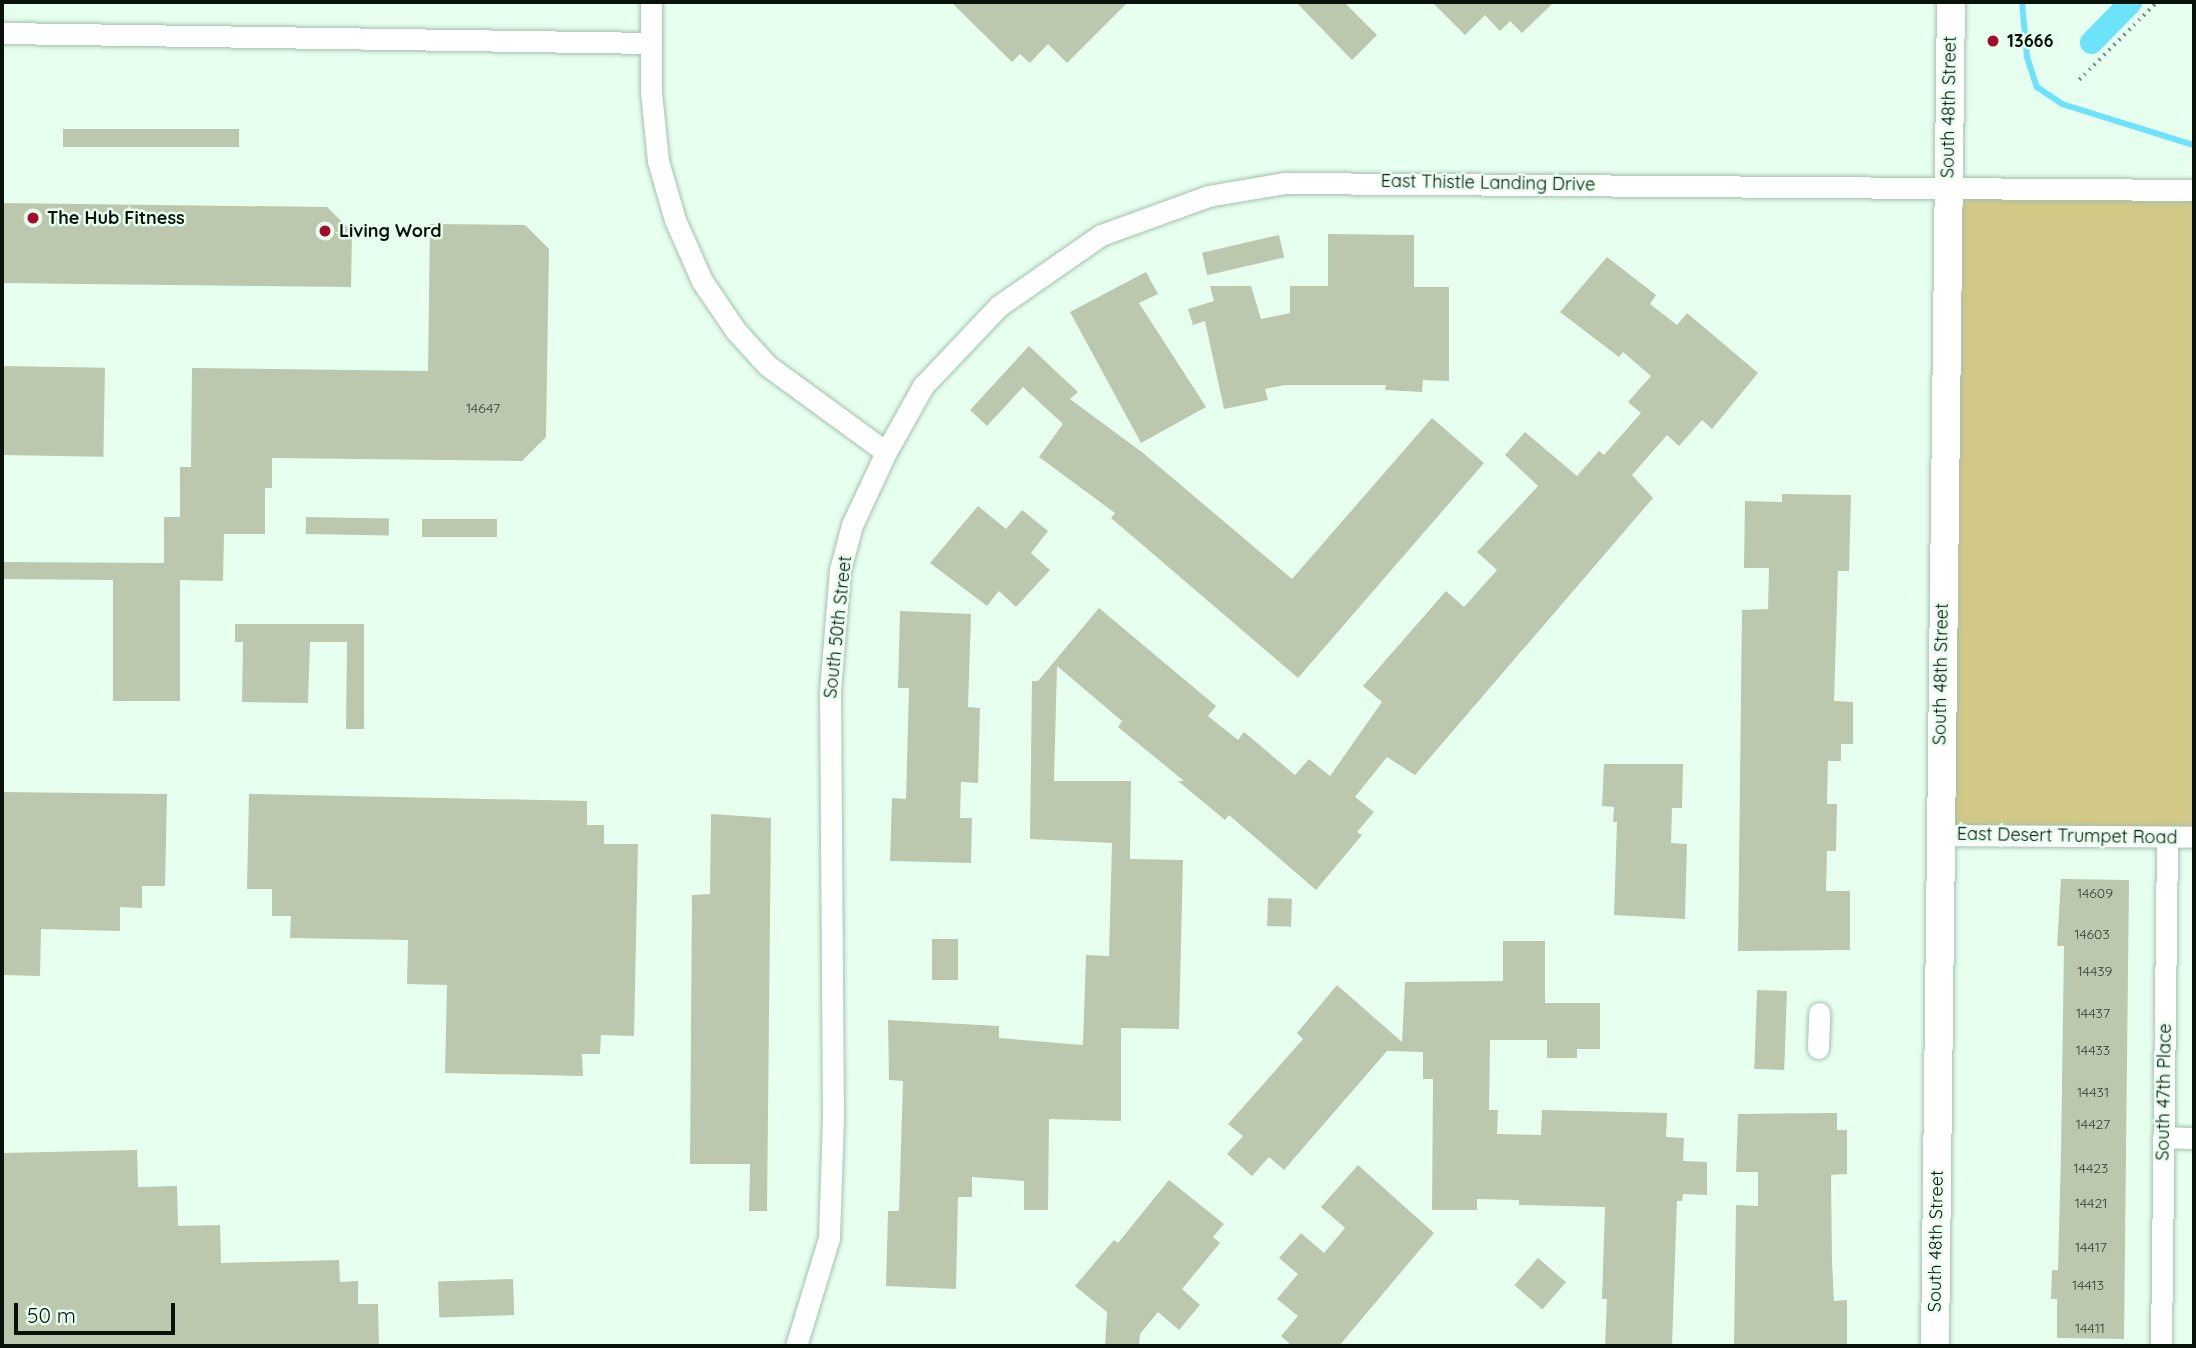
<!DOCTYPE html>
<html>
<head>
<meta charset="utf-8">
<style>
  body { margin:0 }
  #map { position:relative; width:2196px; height:1348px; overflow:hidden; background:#e7ffef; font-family:Quicksand,sans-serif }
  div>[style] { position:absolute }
  .green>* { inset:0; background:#d2c987; transform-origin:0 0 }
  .stream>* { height:6px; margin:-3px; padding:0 3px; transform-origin:3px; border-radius:3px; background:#6ce3fa }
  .canal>* { height:23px; margin:-11.5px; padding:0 11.5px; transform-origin:11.5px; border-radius:11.5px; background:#6ce3fa }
  .building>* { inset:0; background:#bbc8ad; transform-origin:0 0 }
  .path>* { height:3.5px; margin-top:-1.75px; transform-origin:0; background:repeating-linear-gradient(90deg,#809286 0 2px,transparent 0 7px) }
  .roads { filter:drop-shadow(0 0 2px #a4c1ae) drop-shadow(0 0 2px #a4c1ae) }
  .minor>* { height:21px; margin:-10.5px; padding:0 10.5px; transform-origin:10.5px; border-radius:10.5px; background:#fff }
  .major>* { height:28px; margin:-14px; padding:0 14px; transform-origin:14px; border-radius:14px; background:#fff }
  .dots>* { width:19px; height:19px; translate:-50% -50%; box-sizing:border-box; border:4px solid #e7ffef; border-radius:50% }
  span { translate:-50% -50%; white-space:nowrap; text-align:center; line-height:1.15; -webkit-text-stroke:5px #e7ffef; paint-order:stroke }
  .number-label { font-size:14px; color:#354034 }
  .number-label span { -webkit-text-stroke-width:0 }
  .poi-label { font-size:18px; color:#08120b; font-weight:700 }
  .left { translate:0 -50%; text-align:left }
  .street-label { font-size:18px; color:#08120b }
  .frame { position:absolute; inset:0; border:4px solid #08120b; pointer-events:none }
  .scale { position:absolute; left:14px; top:1303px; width:161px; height:32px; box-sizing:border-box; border:4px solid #08120b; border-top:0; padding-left:9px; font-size:21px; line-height:24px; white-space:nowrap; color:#08120b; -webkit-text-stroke:5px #e7ffef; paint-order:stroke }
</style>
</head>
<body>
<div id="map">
  <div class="green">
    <div style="left:1948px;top:189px;width:246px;height:646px"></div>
  </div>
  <div class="stream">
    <div style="left:2022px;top:2px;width:55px;rotate:84.8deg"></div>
    <div style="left:2027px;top:57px;width:32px;rotate:72deg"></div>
    <div style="left:2037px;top:87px;width:30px;rotate:34deg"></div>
    <div style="left:2062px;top:104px;width:138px;rotate:17.3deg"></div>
  </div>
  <div class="canal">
    <div style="left:2091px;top:42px;width:56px;rotate:-45.7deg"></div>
  </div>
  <div class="building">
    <div style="clip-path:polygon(951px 2px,1128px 2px,1067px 63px,1048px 44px,1030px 63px,1020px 54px,1012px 62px)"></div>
    <div style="clip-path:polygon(1296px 2px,1344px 2px,1377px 35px,1352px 60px)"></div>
    <div style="clip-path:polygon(1432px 2px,1554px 2px,1522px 33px,1510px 21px,1500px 31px,1485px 15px,1465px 35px)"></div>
    <div style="left:63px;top:129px;width:176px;height:18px"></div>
    <div style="clip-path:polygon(2px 203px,327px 207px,352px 232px,351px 287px,2px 283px)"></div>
    <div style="clip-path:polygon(430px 224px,525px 225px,549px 249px,546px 437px,522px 461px,272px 458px,272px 488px,265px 488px,265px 534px,224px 534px,223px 581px,180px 580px,180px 701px,113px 701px,113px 580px,2px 579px,2px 562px,164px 563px,164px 517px,180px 517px,180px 467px,191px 467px,192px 368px,428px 371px)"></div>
    <div style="clip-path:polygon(1328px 234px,1414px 235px,1414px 287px,1449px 287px,1449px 381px,1423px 380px,1422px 392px,1385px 390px,1386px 385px,1285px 385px,1265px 389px,1268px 400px,1224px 409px,1205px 321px,1193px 325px,1188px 309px,1214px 301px,1210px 286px,1251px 286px,1261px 319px,1290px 313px,1290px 286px,1328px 286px)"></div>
    <div style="left:1279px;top:235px;width:23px;height:79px;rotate:77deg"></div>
    <div style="clip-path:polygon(1607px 257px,1656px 295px,1650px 304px,1677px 325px,1687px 313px,1758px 373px,1712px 429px,1702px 420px,1679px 446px,1667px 435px,1632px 475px,1653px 498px,1415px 775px,1387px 757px,1355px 797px,1374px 812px,1357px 832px,1362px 835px,1316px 890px,1229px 815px,1225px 820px,1178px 781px,1184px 781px,1118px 727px,1122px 721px,1057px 666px,1054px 781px,1131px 781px,1130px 859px,1183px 860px,1179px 1029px,1121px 1028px,1121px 1121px,1049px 1119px,1048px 1210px,1024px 1210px,1024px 1181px,972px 1177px,972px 1197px,958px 1197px,956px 1289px,886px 1286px,888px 1211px,899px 1211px,903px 1081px,889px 1080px,888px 1020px,999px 1026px,999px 1038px,1083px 1045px,1086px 955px,1109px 956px,1112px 843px,1030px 839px,1032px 681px,1038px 681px,1099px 608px,1216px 706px,1208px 716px,1238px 740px,1244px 732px,1295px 775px,1309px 759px,1330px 776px,1382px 702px,1363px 686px,1446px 591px,1464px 607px,1497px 570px,1477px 552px,1538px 486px,1505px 455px,1525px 432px,1577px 476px,1599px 451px,1604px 455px,1641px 413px,1628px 402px,1651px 376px,1623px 352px,1619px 357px,1560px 312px)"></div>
    <div style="clip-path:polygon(1146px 272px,1158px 294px,1139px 303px,1206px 407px,1141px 443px,1070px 312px)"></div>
    <div style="clip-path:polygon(1029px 346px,1078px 392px,1070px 399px,1143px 453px,1292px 579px,1432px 418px,1484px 463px,1298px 678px,1111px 518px,1115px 513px,1039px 457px,1063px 424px,1023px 387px,987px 426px,970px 410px)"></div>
    <div style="left:2px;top:366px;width:103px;height:89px;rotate:1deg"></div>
    <div style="clip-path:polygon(1782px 494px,1851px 495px,1849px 571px,1838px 571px,1834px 701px,1853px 702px,1853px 744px,1841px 744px,1841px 761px,1828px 761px,1827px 804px,1837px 804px,1836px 851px,1827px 851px,1826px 891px,1850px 891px,1850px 950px,1738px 951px,1742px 610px,1768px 609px,1769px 568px,1744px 568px,1745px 501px,1782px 502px)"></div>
    <div style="clip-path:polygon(978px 506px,1006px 529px,1022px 510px,1048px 531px,1031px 553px,1050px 570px,1016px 607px,999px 591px,987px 606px,930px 563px)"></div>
    <div style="left:306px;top:517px;width:83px;height:17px;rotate:1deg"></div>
    <div style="left:497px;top:519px;width:18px;height:75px;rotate:90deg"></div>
    <div style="clip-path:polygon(900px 611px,971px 614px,968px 707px,980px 708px,978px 783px,961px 782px,960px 818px,972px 818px,971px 863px,890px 861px,892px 798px,906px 799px,909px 688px,898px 688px)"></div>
    <div style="clip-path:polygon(235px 624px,364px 624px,364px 729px,346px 729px,347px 642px,310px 642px,308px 703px,242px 702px,243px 642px,235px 642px)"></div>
    <div style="clip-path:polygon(1604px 764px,1683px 764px,1682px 808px,1672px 808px,1671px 843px,1687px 844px,1685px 919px,1614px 915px,1617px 822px,1613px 822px,1614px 807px,1602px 806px)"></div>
    <div style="clip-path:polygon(2px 792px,167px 794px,165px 886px,142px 886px,142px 908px,120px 907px,120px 931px,41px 929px,40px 976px,2px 975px)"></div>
    <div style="clip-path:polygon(249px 794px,587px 801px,587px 825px,604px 825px,604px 844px,638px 844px,634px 1036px,601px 1035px,600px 1054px,582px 1054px,583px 1076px,445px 1073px,447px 985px,407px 984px,408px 940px,290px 938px,291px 916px,272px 916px,272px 889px,247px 889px)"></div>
    <div style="clip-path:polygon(711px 814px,771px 818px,767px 1211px,749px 1211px,750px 1164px,690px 1164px,692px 895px,710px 894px)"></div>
    <div style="clip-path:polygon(2061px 879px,2129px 880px,2124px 1339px,2057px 1338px,2057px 1299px,2051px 1299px,2052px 1270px,2058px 1270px,2061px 1153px,2064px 946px,2057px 946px)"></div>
    <div style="left:1268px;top:898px;width:24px;height:28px;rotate:2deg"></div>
    <div style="left:932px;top:939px;width:26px;height:41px"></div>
    <div style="clip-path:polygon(1503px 941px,1545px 941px,1545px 1003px,1600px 1003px,1600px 1049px,1577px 1049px,1577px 1058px,1547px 1058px,1547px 1040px,1490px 1040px,1489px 1110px,1498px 1110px,1497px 1134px,1541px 1135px,1542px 1110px,1667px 1113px,1666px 1137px,1684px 1138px,1683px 1161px,1707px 1162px,1707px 1195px,1683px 1194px,1682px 1201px,1677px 1201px,1672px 1346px,1605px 1346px,1607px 1299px,1602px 1299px,1605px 1207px,1519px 1205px,1519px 1200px,1477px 1199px,1477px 1210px,1432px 1210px,1433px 1079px,1423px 1079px,1423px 1052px,1387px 1051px,1284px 1170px,1269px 1157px,1252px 1176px,1227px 1154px,1243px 1136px,1228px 1124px,1303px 1039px,1297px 1033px,1337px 985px,1402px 1042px,1405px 982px,1503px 981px)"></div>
    <div style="left:1757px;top:990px;width:30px;height:79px;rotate:2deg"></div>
    <div style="clip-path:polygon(1837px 1113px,1837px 1130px,1847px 1130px,1847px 1174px,1831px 1175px,1832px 1262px,1834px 1301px,1847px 1300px,1847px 1346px,1734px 1346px,1736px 1205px,1758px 1206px,1758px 1172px,1736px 1172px,1738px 1114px)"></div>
    <div style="clip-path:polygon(137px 1150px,138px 1187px,177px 1186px,178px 1226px,220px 1225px,221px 1263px,339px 1260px,340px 1282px,358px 1281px,358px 1304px,378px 1304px,379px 1346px,2px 1346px,2px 1153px)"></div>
    <div style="clip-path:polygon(1358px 1165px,1434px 1233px,1339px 1346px,1292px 1346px,1281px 1336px,1298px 1316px,1277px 1299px,1298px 1274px,1279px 1258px,1301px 1233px,1324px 1253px,1345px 1228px,1321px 1207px)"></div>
    <div style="clip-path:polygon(1169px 1180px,1224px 1224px,1213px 1237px,1220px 1243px,1182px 1289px,1200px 1305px,1179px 1330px,1158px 1312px,1140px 1334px,1139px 1346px,1105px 1346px,1107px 1312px,1075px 1286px,1114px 1240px,1118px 1243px)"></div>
    <div style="left:1538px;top:1258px;width:37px;height:36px;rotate:41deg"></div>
    <div style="left:513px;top:1279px;width:36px;height:75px;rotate:88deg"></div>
  </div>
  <div class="path">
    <div style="left:2079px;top:80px;width:110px;rotate:-45deg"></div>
  </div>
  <div class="roads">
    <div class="minor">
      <div style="left:651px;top:2px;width:90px;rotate:90deg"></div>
      <div style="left:651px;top:92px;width:69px;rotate:84.2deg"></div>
      <div style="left:658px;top:161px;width:61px;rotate:73.9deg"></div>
      <div style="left:675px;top:220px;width:67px;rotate:66.1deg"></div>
      <div style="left:702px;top:281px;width:60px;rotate:55.8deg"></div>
      <div style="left:736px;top:331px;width:47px;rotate:47.6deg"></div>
      <div style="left:768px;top:366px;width:146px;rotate:36.1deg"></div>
      <div style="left:2px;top:33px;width:649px;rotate:0.88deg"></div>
      <div style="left:1939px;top:835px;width:255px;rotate:0.4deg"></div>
      <div style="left:1818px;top:1048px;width:35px;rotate:-88deg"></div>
      <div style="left:2163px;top:1137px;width:31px;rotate:2deg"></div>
      <div style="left:796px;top:1346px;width:113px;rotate:-73deg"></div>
      <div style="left:829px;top:1238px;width:119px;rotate:-88.1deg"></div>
      <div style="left:833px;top:1119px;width:428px;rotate:-90.4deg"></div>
      <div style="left:830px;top:691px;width:121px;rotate:-85.3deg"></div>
      <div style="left:840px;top:570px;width:47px;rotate:-75.1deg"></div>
      <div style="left:852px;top:525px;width:81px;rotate:-65deg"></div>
      <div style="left:886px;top:452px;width:76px;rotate:-60.7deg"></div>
      <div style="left:923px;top:386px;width:110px;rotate:-46.5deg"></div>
      <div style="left:999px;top:306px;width:124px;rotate:-34.8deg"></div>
      <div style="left:1101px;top:235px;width:114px;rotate:-20deg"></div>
      <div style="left:1208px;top:196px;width:77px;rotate:-9.7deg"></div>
      <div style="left:1284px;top:183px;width:910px;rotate:0.44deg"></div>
      <div style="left:2161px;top:1346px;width:509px;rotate:-89.32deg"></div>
    </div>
    <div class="major">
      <div style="left:1935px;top:1346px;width:1344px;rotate:-89.32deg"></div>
    </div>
  </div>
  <div class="dots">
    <div style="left:1993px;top:41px;background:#a60b2e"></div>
    <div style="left:33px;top:218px;background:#a60b2e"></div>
    <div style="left:325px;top:231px;background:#a60b2e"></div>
  </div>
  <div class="number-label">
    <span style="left:483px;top:408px">14647</span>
    <span style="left:2095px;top:893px">14609</span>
    <span style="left:2092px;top:934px">14603</span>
    <span style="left:2095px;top:971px">14439</span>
    <span style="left:2093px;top:1013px">14437</span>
    <span style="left:2093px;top:1050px">14433</span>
    <span style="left:2093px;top:1092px">14431</span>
    <span style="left:2093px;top:1124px">14427</span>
    <span style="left:2091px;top:1168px">14423</span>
    <span style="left:2091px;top:1203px">14421</span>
    <span style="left:2091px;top:1247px">14417</span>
    <span style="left:2088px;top:1285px">14413</span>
    <span style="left:2090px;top:1328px">14411</span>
  </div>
  <div class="poi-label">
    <span class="left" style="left:2007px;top:41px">13666</span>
    <span class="left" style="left:47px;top:218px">The Hub Fitness</span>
    <span class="left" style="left:339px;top:231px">Living Word</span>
  </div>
  <div class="street-label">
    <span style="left:1949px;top:107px;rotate:-89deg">South 48th Street</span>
    <span style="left:1488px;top:183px;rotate:1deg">East Thistle Landing Drive</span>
    <span style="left:838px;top:627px;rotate:-84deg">South 50th Street</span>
    <span style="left:1941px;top:674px;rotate:-89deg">South 48th Street</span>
    <span style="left:2067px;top:836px;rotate:1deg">East Desert Trumpet Road</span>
    <span style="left:2164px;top:1092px;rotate:-89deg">South 47th Place</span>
    <span style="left:1936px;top:1241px;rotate:-89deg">South 48th Street</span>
  </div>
  <div class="frame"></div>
  <div class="scale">50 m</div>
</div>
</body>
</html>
